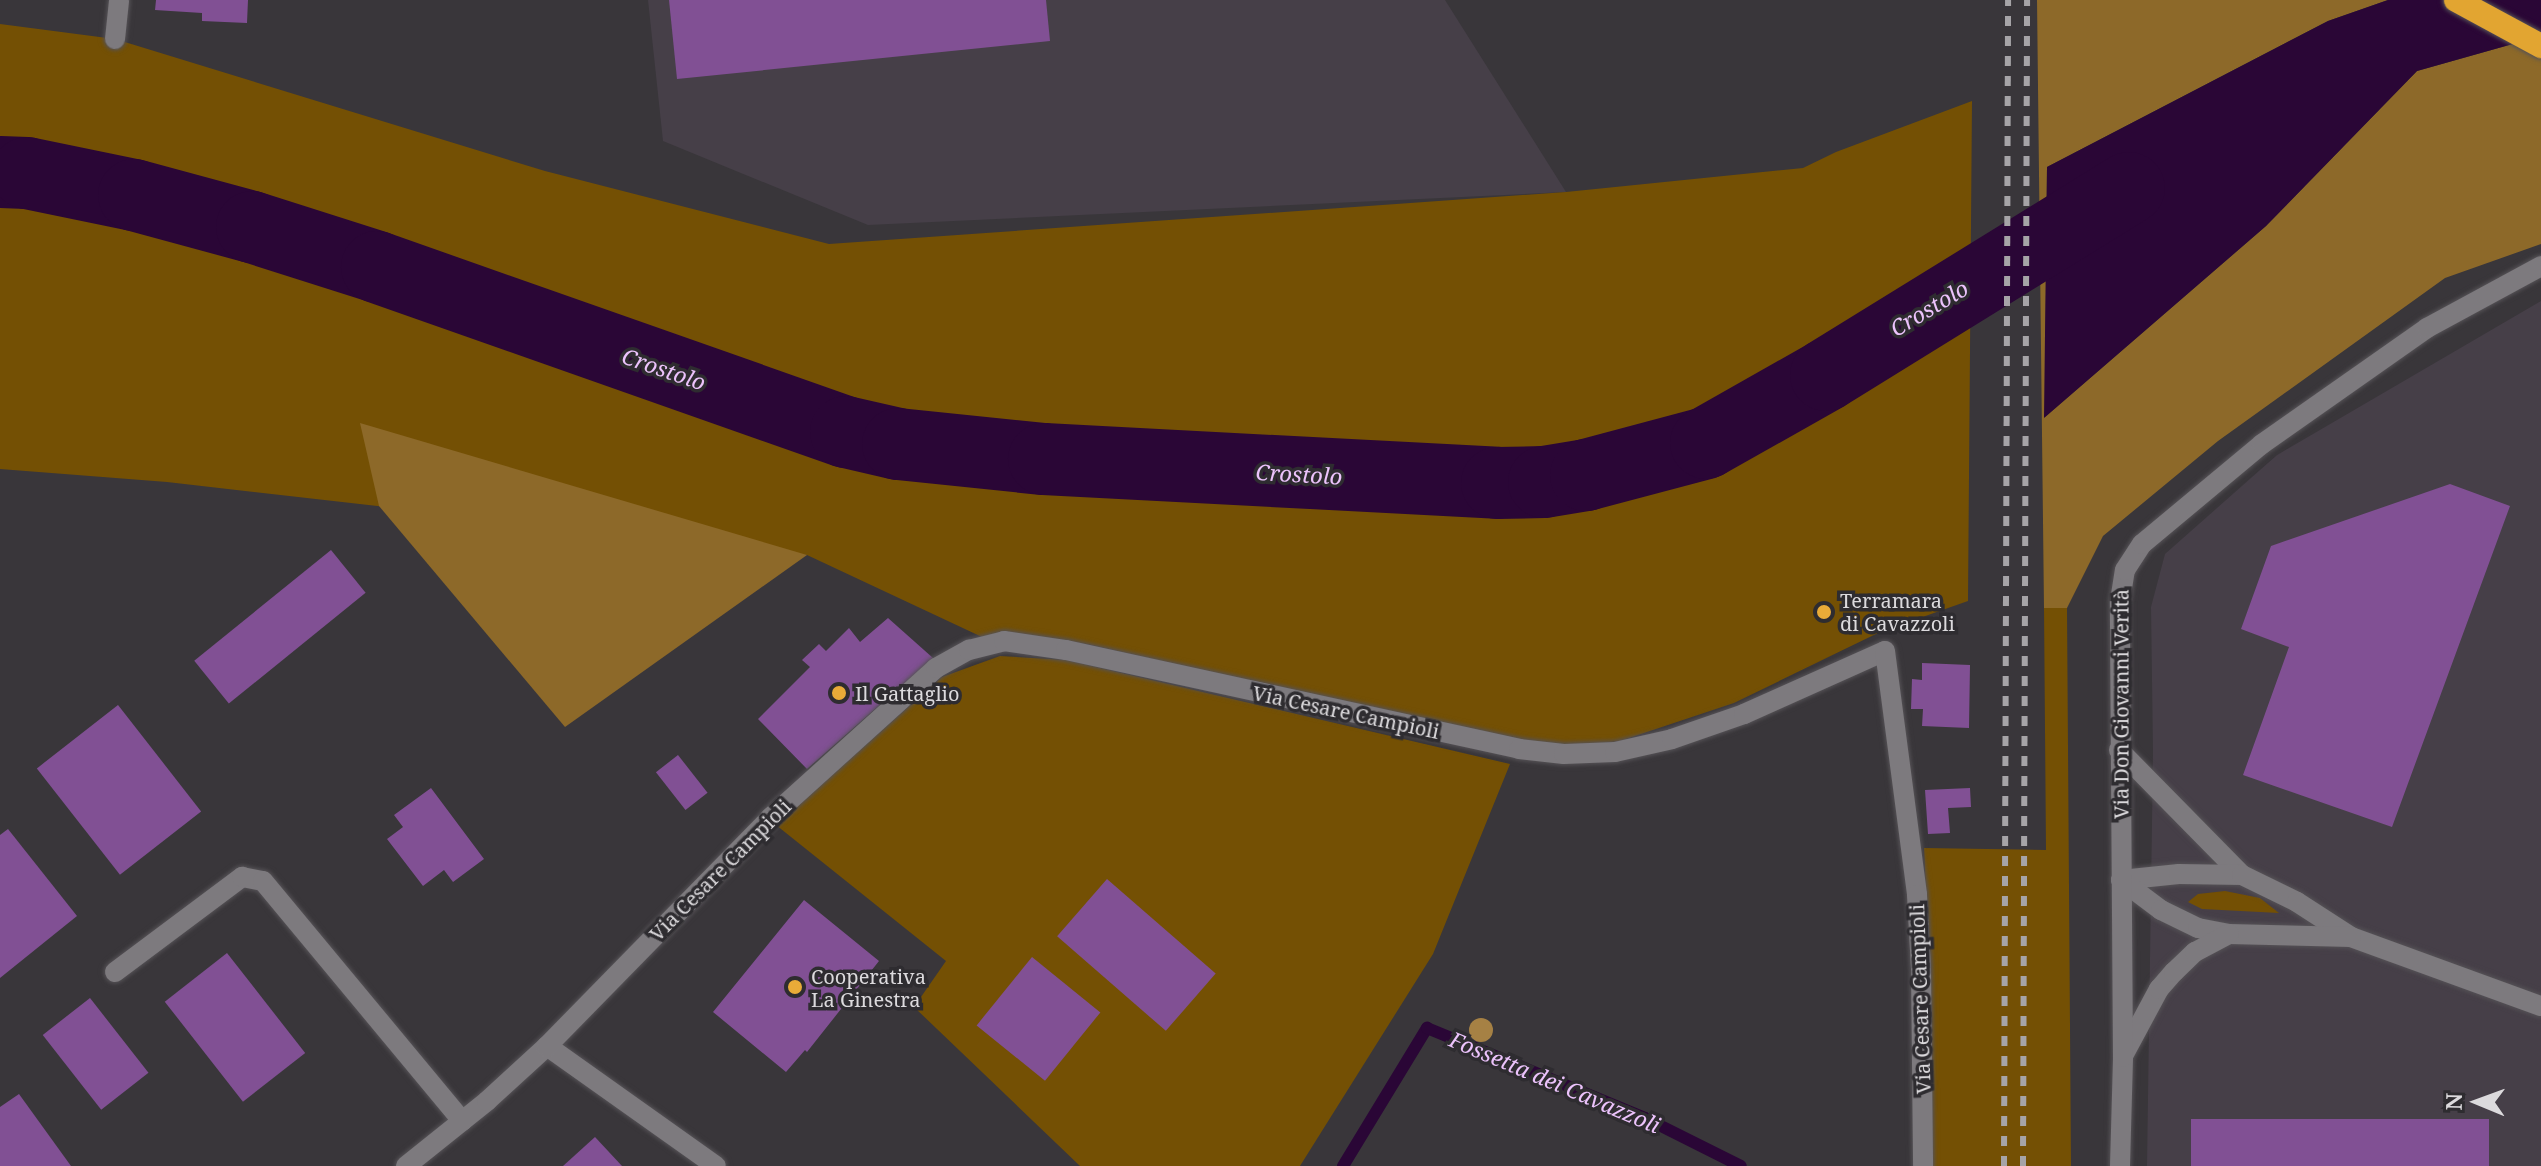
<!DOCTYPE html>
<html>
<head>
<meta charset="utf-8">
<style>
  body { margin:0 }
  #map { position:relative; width:2541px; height:1166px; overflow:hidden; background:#39363a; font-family:"Noto Serif",serif }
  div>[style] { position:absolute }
  .built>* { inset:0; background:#463f48 }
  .green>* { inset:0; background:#745004 }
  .forest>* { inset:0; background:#8d6929 }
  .water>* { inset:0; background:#2a0636 }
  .stream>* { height:12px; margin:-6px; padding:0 6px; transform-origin:6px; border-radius:6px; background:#2a0636 }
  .river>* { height:72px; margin:-36px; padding:0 36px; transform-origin:36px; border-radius:36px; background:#2a0636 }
  .building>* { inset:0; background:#815094; transform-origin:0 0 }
  .roads { filter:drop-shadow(0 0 2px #555256) drop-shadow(0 0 2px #555256) }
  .minor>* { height:20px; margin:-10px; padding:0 10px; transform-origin:10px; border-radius:10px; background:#7d7a7e }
  .highway>* { height:24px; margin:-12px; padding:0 12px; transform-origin:12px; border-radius:12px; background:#e2a531 }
  .rail>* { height:6px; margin-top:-3px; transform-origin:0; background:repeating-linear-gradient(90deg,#a6a4a7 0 10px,transparent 0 20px) }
  .trees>* { width:24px; height:24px; margin:-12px; border-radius:50%; background:#a68144 }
  .dots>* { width:22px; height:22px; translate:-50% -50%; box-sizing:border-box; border:4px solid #2e2c30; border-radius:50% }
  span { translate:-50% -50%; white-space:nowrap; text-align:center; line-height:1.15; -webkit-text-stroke:7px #2e2c30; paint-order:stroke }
  .poi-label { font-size:20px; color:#dcdadd }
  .left { translate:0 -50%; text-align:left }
  .street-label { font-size:20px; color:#dcdadd }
  .water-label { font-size:22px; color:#ecc3fc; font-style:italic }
  .north { position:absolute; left:2437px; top:1062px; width:80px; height:80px; -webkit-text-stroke:6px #2e2c30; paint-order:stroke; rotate:271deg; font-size:22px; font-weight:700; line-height:32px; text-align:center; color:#dcdadd }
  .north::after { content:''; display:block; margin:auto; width:28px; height:36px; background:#dcdadd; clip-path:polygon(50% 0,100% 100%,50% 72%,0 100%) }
</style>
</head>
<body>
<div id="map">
  <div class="built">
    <div style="clip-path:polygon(648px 0,1445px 0,1566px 192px,868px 225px,663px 141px)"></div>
    <div style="clip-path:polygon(2541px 301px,2541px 1166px,2147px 1166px,2153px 753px,2151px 607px,2165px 554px,2277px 455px)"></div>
  </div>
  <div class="green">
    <div style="clip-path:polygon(0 24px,115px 39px,545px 171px,829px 244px,1566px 192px,1803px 168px,1836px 152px,1972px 101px,1968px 601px,1880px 632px,1734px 703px,1620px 741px,1576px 746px,1508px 740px,1087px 644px,1009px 634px,982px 637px,807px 555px,167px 482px,0 469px)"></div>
    <div style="clip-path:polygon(2044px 608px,2067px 608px,2071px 1166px,1932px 1166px,1931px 1000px,1924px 848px,2046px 850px)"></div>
    <div style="clip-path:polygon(1000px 656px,1066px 660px,1510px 764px,1433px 954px,1300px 1166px,1080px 1166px,914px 1007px,946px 961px,776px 825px,942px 677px)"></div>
    <div style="clip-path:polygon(2225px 891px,2260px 898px,2279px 913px,2202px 909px,2188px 902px,2198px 894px)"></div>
  </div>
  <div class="forest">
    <div style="clip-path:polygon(2037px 0,2388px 0,2328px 21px,2047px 167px,2045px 417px,2266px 226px,2417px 71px,2541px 36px,2541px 244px,2445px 278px,2218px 441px,2103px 536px,2067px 608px,2044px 608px)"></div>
    <div style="clip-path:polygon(360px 423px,807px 555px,565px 727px,379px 506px)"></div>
  </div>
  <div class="water">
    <div style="clip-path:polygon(2388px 0,2541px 0,2541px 36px,2417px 71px,2266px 226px,2044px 418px,2047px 167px,2328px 21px)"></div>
  </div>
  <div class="stream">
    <div style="left:1343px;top:1166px;width:162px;rotate:-58.7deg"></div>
    <div style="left:1427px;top:1028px;width:236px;rotate:22.4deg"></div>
    <div style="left:1645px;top:1118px;width:107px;rotate:26.6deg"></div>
  </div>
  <div class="river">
    <div style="left:0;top:172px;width:27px;rotate:2deg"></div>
    <div style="left:27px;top:173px;width:109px;rotate:11.6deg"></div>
    <div style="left:134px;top:195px;width:122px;rotate:15.2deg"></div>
    <div style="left:252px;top:227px;width:131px;rotate:17.7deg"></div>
    <div style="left:377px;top:267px;width:497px;rotate:19.4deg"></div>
    <div style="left:846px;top:432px;width:53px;rotate:13deg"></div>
    <div style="left:898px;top:444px;width:147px;rotate:5.9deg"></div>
    <div style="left:1044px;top:459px;width:454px;rotate:3deg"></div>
    <div style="left:1497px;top:483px;width:47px;rotate:-1.2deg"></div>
    <div style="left:1544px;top:482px;width:43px;rotate:-9.5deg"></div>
    <div style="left:1586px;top:475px;width:124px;rotate:-14.9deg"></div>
    <div style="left:1706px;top:443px;width:138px;rotate:-29.5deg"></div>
    <div style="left:1826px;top:375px;width:356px;rotate:-31.7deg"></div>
  </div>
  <div class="building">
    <div style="clip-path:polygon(156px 0,248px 0,247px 23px,202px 21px,202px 13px,155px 10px)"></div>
    <div style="clip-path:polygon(669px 0,1046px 0,1050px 41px,677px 79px)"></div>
    <div style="clip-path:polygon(2450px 484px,2510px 506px,2392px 827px,2243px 775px,2289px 647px,2241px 629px,2271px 546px)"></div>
    <div style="left:331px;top:550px;width:55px;height:176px;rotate:51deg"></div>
    <div style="clip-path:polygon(888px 618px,933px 658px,807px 769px,758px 719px,810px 667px,802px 660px,819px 644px,826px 651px,849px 628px,860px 642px)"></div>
    <div style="clip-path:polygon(1922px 663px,1970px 665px,1969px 728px,1922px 726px,1923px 709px,1911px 709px,1912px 679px,1922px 680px)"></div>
    <div style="left:118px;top:705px;width:135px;height:103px;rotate:52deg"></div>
    <div style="left:678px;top:755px;width:48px;height:28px;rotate:52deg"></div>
    <div style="clip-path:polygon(431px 788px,484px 859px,453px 882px,444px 870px,423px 886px,387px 839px,403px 827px,394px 815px)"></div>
    <div style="clip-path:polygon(1970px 788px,1971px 807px,1948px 808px,1950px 833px,1928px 834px,1925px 790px)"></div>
    <div style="clip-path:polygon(8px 829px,77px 916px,0 978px,0 835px)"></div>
    <div style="left:1107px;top:879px;width:144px;height:76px;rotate:41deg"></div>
    <div style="clip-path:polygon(804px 900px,879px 961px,807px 1052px,805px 1050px,786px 1072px,713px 1012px)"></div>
    <div style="left:227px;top:953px;width:127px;height:79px;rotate:52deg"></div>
    <div style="left:1032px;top:957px;width:88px;height:88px;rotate:39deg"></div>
    <div style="left:90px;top:998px;width:95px;height:60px;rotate:52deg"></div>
    <div style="clip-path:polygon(19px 1094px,71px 1166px,0 1166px,0 1107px)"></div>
    <div style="left:2489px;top:1119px;width:47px;height:298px;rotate:90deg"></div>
    <div style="clip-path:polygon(595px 1137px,622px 1166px,563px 1166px)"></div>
  </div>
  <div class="roads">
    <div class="minor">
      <div style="left:115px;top:39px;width:39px;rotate:-84deg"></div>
      <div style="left:2119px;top:750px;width:175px;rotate:45.5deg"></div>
      <div style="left:2121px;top:880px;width:58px;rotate:-5.9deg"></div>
      <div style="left:2179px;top:874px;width:63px;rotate:0.9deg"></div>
      <div style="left:2242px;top:875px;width:61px;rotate:26.1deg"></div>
      <div style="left:2297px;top:902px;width:64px;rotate:32.9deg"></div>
      <div style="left:2351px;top:937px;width:202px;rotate:20deg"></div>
      <div style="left:2121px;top:880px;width:50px;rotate:36.9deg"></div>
      <div style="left:2161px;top:910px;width:41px;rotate:25.9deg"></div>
      <div style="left:2198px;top:928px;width:32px;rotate:11deg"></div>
      <div style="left:2229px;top:934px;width:122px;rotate:1.4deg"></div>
      <div style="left:115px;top:972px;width:159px;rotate:-36.8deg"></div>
      <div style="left:242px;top:877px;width:21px;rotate:11deg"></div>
      <div style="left:263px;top:881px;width:312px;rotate:50.3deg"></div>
      <div style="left:547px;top:1046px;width:207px;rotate:35.4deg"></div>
      <div style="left:2124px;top:1054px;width:74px;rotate:-61.7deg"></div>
      <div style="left:2159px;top:989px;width:23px;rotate:-49deg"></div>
      <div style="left:2174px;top:972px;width:29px;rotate:-44deg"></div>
      <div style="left:2195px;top:952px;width:38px;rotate:-28deg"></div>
      <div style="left:406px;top:1166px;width:104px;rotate:-38.7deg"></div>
      <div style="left:487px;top:1101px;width:81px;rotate:-42.5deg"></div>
      <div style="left:547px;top:1046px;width:319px;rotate:-45.6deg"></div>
      <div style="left:770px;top:818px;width:224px;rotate:-42.1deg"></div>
      <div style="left:936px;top:668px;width:38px;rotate:-29deg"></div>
      <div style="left:969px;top:650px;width:36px;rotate:-14deg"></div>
      <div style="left:1004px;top:641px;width:63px;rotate:8.3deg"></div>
      <div style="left:1066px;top:650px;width:464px;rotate:12.3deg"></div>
      <div style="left:1519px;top:749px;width:45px;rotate:6.3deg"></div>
      <div style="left:1564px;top:754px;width:51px;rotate:-2.2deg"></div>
      <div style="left:1615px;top:752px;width:58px;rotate:-12.8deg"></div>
      <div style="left:1672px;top:739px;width:76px;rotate:-19.1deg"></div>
      <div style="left:1744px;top:714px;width:154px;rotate:-24.1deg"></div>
      <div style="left:1885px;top:651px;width:246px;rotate:82.5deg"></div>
      <div style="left:1917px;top:895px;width:73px;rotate:86.9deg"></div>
      <div style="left:1921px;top:968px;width:198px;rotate:89.4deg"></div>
      <div style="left:2120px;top:1166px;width:109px;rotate:-88.4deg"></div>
      <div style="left:2123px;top:1057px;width:456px;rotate:-90.4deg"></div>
      <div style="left:2120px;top:601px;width:31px;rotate:-81deg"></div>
      <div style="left:2125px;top:570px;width:31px;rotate:-57deg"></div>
      <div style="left:2142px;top:544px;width:156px;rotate:-39.8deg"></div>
      <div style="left:2262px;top:444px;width:202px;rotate:-35.1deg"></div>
      <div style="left:2427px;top:328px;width:130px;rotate:-28.5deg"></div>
    </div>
    <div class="highway">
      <div style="left:2456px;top:0;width:97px;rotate:28.4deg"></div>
    </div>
  </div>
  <div class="rail">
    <div style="left:2004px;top:1166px;width:1166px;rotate:-89.8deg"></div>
    <div style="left:2023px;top:1166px;width:1166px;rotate:-89.8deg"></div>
  </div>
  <div class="trees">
    <div style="left:1481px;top:1030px"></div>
  </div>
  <div class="dots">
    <div style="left:1824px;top:612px;background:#e9ab38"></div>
    <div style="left:839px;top:693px;background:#e9ab38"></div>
    <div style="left:795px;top:987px;background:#e9ab38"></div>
  </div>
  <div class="poi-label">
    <span class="left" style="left:1840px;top:612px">Terramara<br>di Cavazzoli</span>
    <span class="left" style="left:855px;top:693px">Il Gattaglio</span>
    <span class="left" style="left:811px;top:988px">Cooperativa<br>La Ginestra</span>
  </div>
  <div class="street-label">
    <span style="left:2121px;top:704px;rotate:-90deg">Via Don Giovanni Verità</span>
    <span style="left:1346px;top:712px;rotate:12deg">Via Cesare Campioli</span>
    <span style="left:720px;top:870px;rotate:-45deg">Via Cesare Campioli</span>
    <span style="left:1920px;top:999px;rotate:-92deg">Via Cesare Campioli</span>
  </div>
  <div class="water-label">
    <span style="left:1929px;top:308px;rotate:-31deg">Crostolo</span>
    <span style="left:664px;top:369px;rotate:19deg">Crostolo</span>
    <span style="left:1299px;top:474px;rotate:3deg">Crostolo</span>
    <span style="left:1555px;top:1082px;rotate:23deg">Fossetta dei Cavazzoli</span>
  </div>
  <div class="north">N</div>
</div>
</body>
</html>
